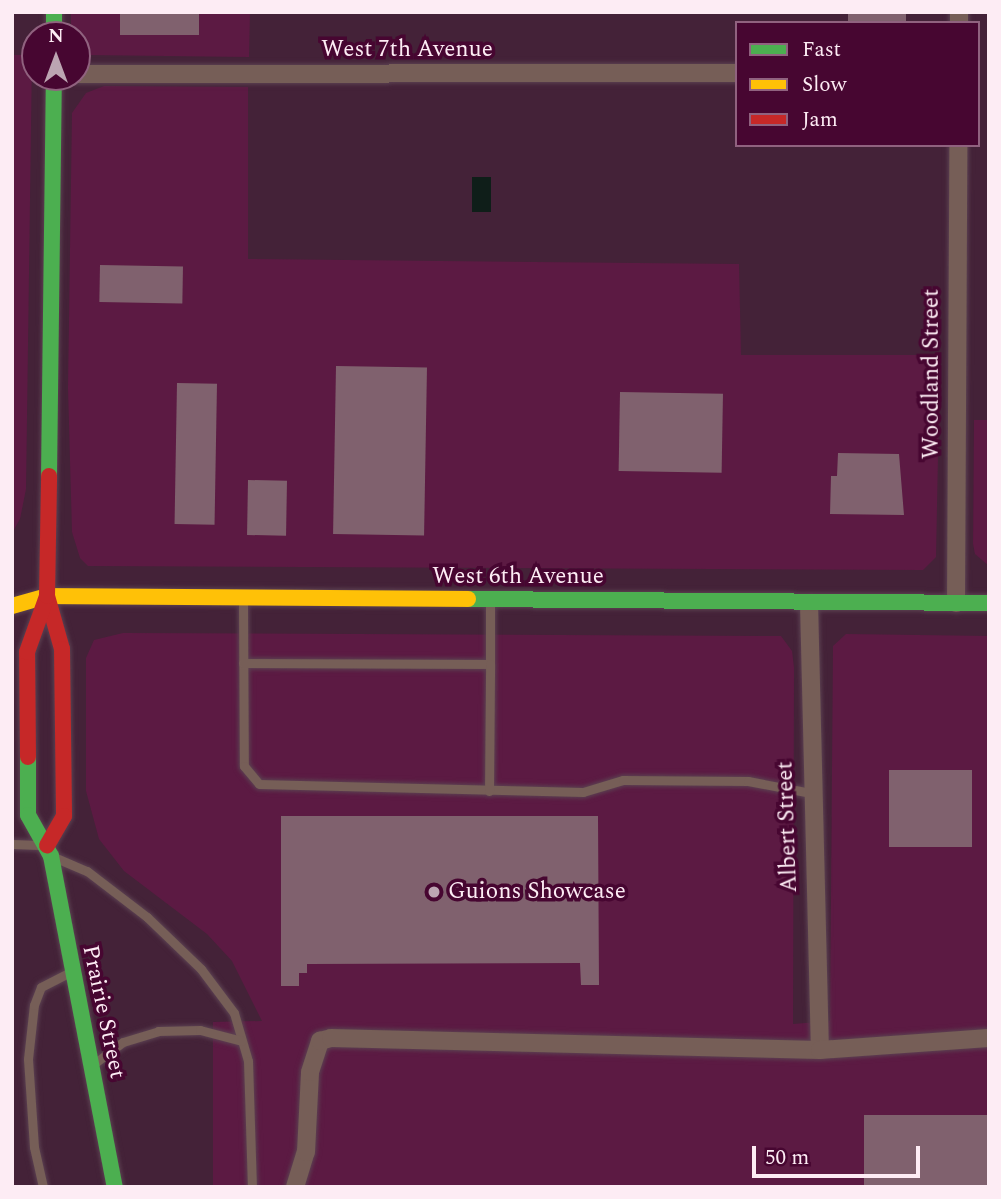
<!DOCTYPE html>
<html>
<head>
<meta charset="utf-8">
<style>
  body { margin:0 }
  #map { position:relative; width:1001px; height:1199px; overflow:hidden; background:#442238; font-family:Spectral,serif }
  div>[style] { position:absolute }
  .built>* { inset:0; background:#5c1a43 }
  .water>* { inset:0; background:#0f1e19; transform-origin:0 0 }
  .building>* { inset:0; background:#80616e; transform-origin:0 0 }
  .roads { filter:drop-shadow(0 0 2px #5b4151) drop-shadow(0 0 2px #5b4151) }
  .lane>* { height:9px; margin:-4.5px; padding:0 4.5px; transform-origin:4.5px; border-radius:4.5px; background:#765e57 }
  .street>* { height:18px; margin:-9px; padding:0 9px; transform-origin:9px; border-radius:9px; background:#765e57 }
  .fast>* { height:16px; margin:-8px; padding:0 8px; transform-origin:8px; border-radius:8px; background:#4caf50 }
  .slow>* { height:16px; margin:-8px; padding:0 8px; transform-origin:8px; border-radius:8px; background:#ffc107 }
  .jam>* { height:16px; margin:-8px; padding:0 8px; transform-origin:8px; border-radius:8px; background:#c62828 }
  .dots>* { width:19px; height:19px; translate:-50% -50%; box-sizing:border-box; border:4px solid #470631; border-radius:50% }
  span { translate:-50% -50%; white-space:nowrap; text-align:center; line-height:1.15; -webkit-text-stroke:7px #470631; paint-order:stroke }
  .street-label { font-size:23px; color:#fdecf4 }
  .poi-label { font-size:23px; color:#fdecf4 }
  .left { translate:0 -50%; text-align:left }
  .frame { position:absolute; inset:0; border:14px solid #fdecf4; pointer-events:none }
  .legend { position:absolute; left:735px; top:21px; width:245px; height:126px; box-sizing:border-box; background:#470631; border:2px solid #90627f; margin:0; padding:9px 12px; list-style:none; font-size:21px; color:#fdecf4 }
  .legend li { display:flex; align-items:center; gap:14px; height:35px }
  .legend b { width:35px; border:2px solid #90627f }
  .north { position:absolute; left:21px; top:21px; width:70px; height:70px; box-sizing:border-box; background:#470631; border:2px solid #90627f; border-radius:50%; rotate:0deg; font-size:19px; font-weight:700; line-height:28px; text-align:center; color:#fdecf4 }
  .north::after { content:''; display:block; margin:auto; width:24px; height:32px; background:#bca5b2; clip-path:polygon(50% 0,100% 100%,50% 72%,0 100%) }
  .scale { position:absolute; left:752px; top:1146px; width:168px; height:32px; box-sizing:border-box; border:4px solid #fdecf4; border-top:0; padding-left:9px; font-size:21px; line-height:24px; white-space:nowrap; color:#fdecf4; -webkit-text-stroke:5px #470631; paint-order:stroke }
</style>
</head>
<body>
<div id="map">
  <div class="built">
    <div style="clip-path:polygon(71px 12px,250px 12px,249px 57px,85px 55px,77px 51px,77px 35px,71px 35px)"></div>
    <div style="clip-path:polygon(12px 55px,32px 55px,26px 489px,20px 519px,12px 533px)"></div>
    <div style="clip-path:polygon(104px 86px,248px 87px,248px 259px,739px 264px,741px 355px,940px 355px,936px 557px,923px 570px,88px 566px,80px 558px,72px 532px,68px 388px,72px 113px,86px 93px)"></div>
    <div style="clip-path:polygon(974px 420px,989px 420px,989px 566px,975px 554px,973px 544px)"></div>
    <div style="clip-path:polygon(123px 633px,781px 636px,792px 651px,794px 667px,793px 1024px,830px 1021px,833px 646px,846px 634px,989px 636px,989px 1187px,213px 1187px,213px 1022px,262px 1021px,232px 961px,207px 934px,124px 871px,99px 839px,86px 791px,86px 658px,94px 640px)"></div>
  </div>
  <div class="water">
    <div style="left:472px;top:177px;width:19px;height:35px"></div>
  </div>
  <div class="building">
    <div style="left:120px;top:12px;width:79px;height:23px"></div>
    <div style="left:848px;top:12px;width:58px;height:11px"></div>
    <div style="left:100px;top:265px;width:83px;height:37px;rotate:1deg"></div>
    <div style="left:336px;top:366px;width:91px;height:168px;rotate:1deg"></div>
    <div style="left:177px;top:383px;width:40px;height:141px;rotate:1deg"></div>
    <div style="left:620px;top:392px;width:103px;height:79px;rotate:1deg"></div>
    <div style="clip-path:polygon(838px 453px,899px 454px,904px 515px,830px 514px,831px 476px,837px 476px)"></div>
    <div style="left:248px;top:480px;width:39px;height:55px;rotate:1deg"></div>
    <div style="left:889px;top:770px;width:83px;height:77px"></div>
    <div style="clip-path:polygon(281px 816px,598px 816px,599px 985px,581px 985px,580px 963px,307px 964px,307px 973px,299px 973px,299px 986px,281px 986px)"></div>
    <div style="left:864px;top:1115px;width:125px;height:72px"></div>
  </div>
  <div class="roads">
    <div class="lane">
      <div style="left:243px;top:602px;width:164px;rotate:89.7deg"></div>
      <div style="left:244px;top:766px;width:23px;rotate:50deg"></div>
      <div style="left:259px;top:784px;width:324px;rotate:1.4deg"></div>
      <div style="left:583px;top:792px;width:42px;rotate:-16.7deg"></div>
      <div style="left:623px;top:780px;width:125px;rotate:0.5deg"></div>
      <div style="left:748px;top:781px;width:64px;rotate:10.8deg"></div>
      <div style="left:243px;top:663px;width:247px;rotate:0.2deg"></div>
      <div style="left:490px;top:664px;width:59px;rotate:-90deg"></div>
      <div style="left:489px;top:791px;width:127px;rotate:-89.5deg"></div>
      <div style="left:12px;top:844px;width:27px;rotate:2deg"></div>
      <div style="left:56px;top:858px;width:34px;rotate:23deg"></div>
      <div style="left:87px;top:871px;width:76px;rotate:37.5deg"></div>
      <div style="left:147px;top:917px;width:75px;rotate:43.9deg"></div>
      <div style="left:201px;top:969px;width:55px;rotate:53.1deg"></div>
      <div style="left:234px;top:1013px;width:50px;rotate:73.7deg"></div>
      <div style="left:248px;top:1061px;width:126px;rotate:88.2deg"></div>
      <div style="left:95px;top:1063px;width:35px;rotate:-37deg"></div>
      <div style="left:123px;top:1042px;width:37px;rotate:-17deg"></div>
      <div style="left:158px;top:1031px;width:42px;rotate:-1.4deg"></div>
      <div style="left:200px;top:1030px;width:43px;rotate:14.7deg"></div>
      <div style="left:43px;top:1187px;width:41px;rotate:-102.7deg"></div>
      <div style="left:34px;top:1147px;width:88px;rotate:-93.9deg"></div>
      <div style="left:28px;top:1059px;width:54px;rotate:-83.7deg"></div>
      <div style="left:34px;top:1005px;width:19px;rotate:-69deg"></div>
      <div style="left:41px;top:987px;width:34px;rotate:-27deg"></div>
    </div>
    <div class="street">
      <div style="left:959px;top:23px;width:11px;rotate:-90deg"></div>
      <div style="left:77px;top:74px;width:660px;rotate:-0.09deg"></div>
      <div style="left:809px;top:603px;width:447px;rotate:88.6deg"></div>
      <div style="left:956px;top:603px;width:458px;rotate:-89.7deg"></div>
      <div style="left:295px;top:1187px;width:37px;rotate:-73deg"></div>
      <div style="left:306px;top:1152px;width:80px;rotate:-87.1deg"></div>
      <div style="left:310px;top:1072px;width:33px;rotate:-72deg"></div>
      <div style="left:320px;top:1041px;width:11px;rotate:-15deg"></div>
      <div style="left:331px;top:1038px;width:489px;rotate:1.4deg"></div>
      <div style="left:820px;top:1050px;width:169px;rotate:-4.1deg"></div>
    </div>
    <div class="fast">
      <div style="left:54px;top:12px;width:23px;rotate:90deg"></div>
      <div style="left:49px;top:476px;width:399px;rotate:-89.3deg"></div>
      <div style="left:468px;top:599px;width:521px;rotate:0.44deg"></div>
      <div style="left:28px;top:757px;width:58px;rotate:90deg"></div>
      <div style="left:28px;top:815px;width:47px;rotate:60.7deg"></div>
      <div style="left:51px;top:856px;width:337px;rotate:79.1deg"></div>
    </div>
    <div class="slow">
      <div style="left:12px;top:606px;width:36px;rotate:-16deg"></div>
      <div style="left:47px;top:596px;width:421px;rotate:0.4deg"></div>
    </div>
    <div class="jam">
      <div style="left:47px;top:596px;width:55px;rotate:74.2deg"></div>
      <div style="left:62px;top:649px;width:167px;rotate:89.3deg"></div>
      <div style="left:64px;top:816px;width:34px;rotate:120deg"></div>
      <div style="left:28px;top:757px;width:105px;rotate:-90.5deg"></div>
      <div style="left:27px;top:652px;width:59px;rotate:-70.3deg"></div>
      <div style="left:47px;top:596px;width:120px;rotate:-89deg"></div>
    </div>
  </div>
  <div class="dots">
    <div style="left:434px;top:892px;background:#bca5b2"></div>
  </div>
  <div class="street-label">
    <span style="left:407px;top:50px">West 7th Avenue</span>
    <span style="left:932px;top:374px;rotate:-90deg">Woodland Street</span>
    <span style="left:518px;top:577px">West 6th Avenue</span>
    <span style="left:788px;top:827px;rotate:-92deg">Albert Street</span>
    <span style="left:103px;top:1012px;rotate:78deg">Prairie Street</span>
  </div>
  <div class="poi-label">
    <span class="left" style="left:448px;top:892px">Guions Showcase</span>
  </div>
  <div class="frame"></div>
  <ul class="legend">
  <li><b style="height:9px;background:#4caf50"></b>Fast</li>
  <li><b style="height:9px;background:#ffc107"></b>Slow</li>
  <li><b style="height:9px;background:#c62828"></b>Jam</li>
  </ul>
  <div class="north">N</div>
  <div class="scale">50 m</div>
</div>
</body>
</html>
